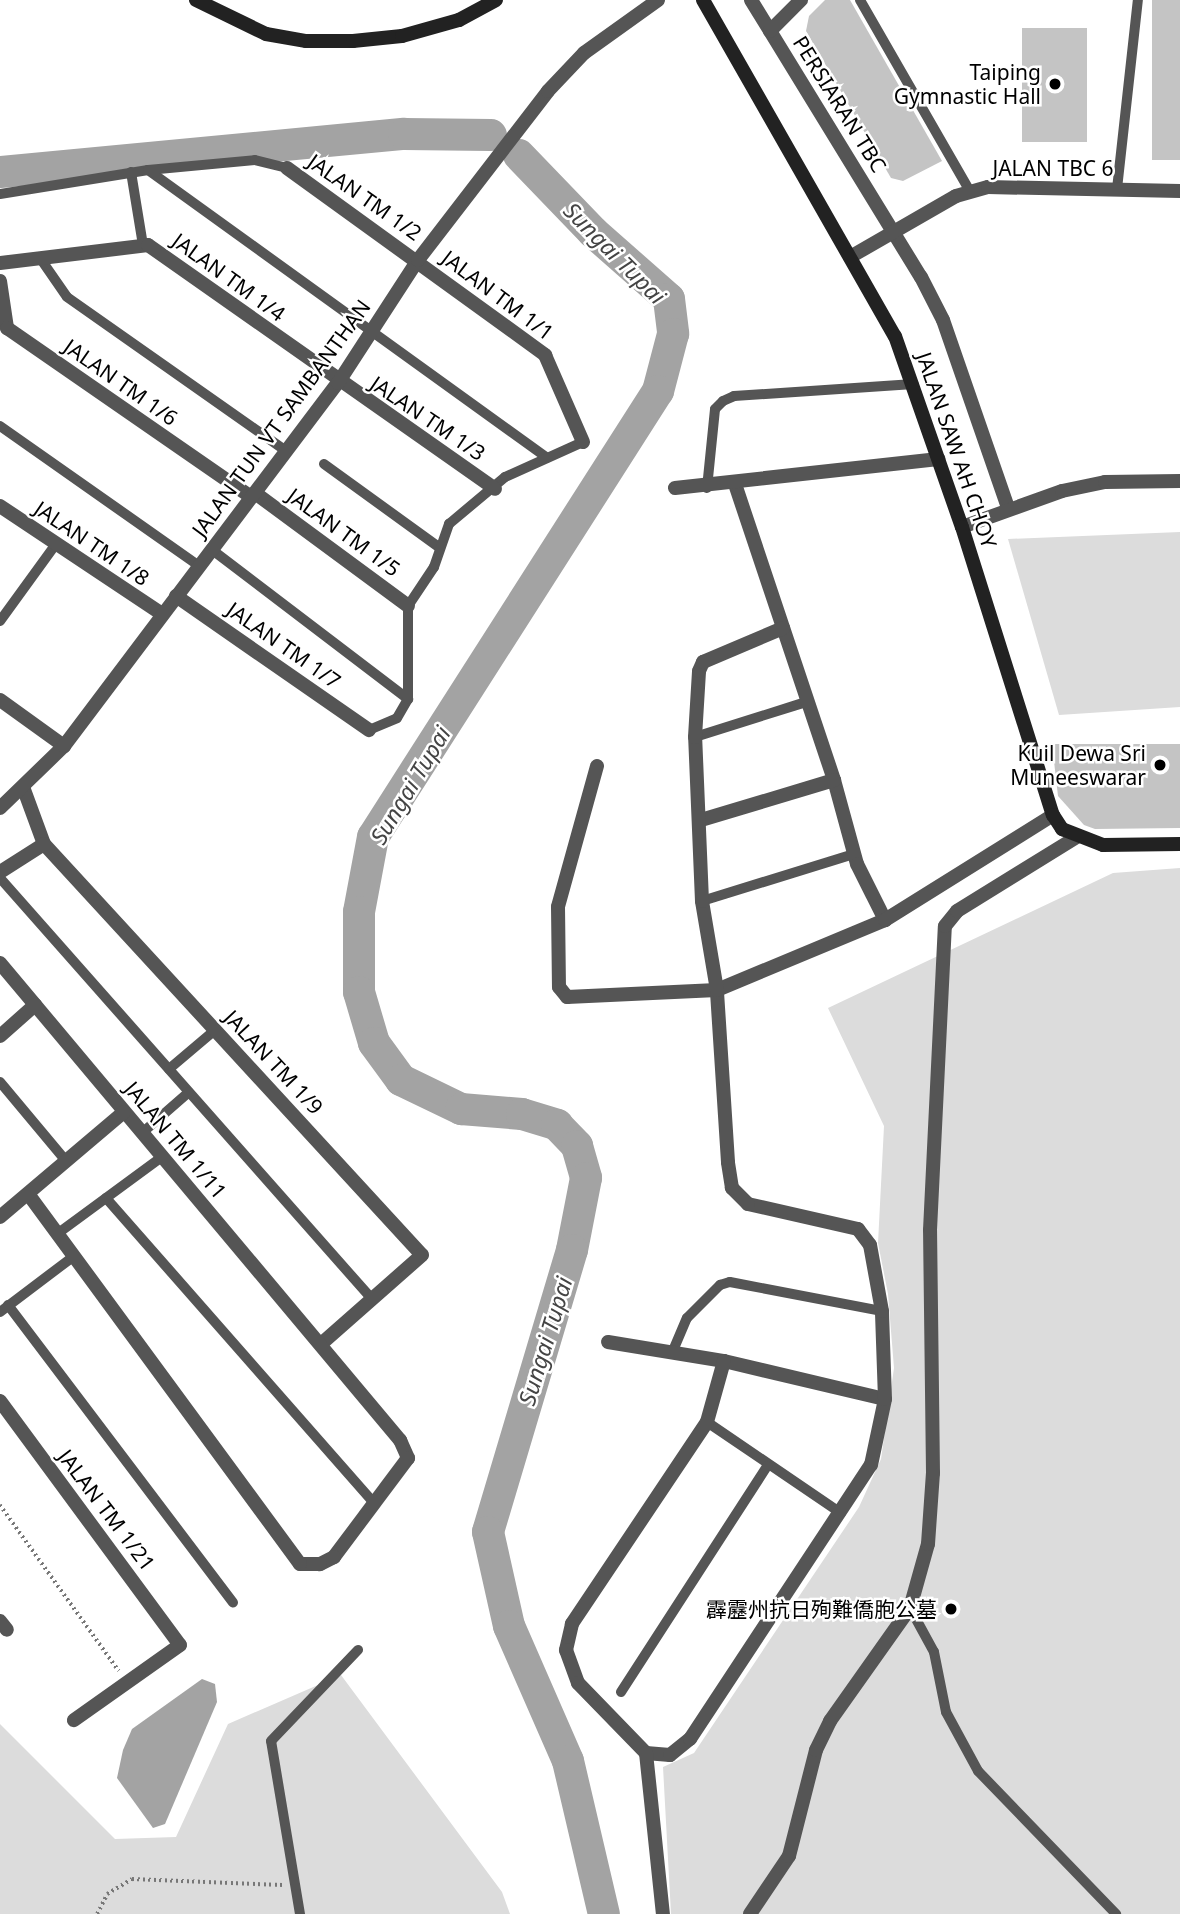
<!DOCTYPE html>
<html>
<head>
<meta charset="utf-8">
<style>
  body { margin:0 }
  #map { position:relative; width:1180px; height:1914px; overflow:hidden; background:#fff; font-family:"Noto Sans","Noto Sans SC",sans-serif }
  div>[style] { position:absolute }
  .green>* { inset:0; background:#dcdcdc }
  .water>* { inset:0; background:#a3a3a3 }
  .river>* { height:32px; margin:-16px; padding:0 16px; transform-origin:16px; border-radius:16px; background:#a3a3a3 }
  .building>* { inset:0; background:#c4c4c4; transform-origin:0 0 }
  .path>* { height:3.5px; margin-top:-1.75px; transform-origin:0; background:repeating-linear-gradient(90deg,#777 0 2px,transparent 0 5.5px) }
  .lane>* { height:10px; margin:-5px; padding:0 5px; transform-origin:5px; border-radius:5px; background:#555 }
  .street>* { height:14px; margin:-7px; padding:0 7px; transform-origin:7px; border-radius:7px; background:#555 }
  .secondary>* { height:14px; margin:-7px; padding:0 7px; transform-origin:7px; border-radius:7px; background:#222 }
  .dots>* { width:19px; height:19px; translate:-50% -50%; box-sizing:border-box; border:4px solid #fff; border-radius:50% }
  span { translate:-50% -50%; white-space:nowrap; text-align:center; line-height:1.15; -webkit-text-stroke:5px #fff; paint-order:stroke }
  .poi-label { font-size:21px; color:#000 }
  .right { translate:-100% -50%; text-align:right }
  .street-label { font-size:21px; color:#000 }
  .water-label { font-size:23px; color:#444; font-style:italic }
</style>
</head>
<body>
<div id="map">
  <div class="green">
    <div style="clip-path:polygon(1180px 532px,1180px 707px,1059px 715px,1008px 539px)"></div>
    <div style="clip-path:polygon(1180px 868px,1180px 1914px,671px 1914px,663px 1767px,694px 1753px,859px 1507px,881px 1459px,894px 1368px,888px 1294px,878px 1243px,884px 1126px,828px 1008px,1113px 873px)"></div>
    <div style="clip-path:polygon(341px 1675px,502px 1892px,510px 1914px,0 1914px,0 1724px,115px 1839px,176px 1837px,228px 1724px)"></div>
  </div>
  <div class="water">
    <div style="clip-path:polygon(202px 1679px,215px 1684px,217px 1702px,165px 1824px,153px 1828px,117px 1778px,123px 1750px,132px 1729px)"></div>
  </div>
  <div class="river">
    <div style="left:519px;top:155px;width:107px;rotate:46.1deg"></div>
    <div style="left:593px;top:232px;width:101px;rotate:41.4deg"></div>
    <div style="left:669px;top:299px;width:35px;rotate:83deg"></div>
    <div style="left:673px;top:334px;width:59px;rotate:104.7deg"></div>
    <div style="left:658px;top:391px;width:529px;rotate:122.58deg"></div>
    <div style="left:373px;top:837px;width:76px;rotate:100.6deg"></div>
    <div style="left:359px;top:912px;width:80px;rotate:90deg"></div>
    <div style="left:359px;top:992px;width:53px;rotate:73.6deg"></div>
    <div style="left:374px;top:1043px;width:46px;rotate:53.9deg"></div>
    <div style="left:401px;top:1080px;width:67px;rotate:25.8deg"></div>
    <div style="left:461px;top:1109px;width:61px;rotate:4.7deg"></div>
    <div style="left:522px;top:1114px;width:37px;rotate:17deg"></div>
    <div style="left:557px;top:1125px;width:29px;rotate:46deg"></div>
    <div style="left:577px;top:1146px;width:33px;rotate:74deg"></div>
    <div style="left:586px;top:1178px;width:73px;rotate:101deg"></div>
    <div style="left:572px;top:1250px;width:294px;rotate:106.6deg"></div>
    <div style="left:488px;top:1532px;width:96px;rotate:77.4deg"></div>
    <div style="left:509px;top:1626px;width:147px;rotate:66.4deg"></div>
    <div style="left:568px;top:1761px;width:157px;rotate:76.8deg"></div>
    <div style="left:0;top:172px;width:406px;rotate:-5.4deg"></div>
    <div style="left:404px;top:134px;width:87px;rotate:0.7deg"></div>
  </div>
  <div class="building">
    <div style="clip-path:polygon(825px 0,850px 0,942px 161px,903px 181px,891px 178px,806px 31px,809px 16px)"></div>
    <div style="left:1152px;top:0;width:28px;height:160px"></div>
    <div style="left:1022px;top:28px;width:65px;height:114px"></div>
    <div style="clip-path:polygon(1052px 744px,1180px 744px,1180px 828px,1095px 829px,1084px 825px,1058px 796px)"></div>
  </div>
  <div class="path">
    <div style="left:0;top:1505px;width:204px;rotate:54.4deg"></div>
    <div style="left:97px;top:1914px;width:22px;rotate:-63deg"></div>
    <div style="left:107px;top:1894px;width:29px;rotate:-31deg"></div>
    <div style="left:132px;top:1879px;width:151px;rotate:2.3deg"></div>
  </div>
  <div class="lane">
    <div style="left:860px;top:0;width:220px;rotate:60.1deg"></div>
    <div style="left:148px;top:170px;width:492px;rotate:35.8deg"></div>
    <div style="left:131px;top:172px;width:74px;rotate:80.7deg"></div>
    <div style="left:1117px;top:189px;width:190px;rotate:-83.7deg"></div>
    <div style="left:0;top:194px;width:150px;rotate:-9.2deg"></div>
    <div style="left:148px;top:170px;width:107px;rotate:-5.3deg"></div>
    <div style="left:255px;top:160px;width:33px;rotate:14deg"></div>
    <div style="left:40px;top:258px;width:47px;rotate:55.3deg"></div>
    <div style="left:67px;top:297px;width:268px;rotate:35.1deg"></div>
    <div style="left:0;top:426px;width:243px;rotate:35.1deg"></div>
    <div style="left:324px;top:464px;width:143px;rotate:35.9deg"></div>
    <div style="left:707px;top:488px;width:79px;rotate:-84.2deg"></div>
    <div style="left:715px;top:409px;width:11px;rotate:-45deg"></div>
    <div style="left:723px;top:401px;width:12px;rotate:-24deg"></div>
    <div style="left:734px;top:396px;width:180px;rotate:-3.8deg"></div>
    <div style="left:211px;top:549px;width:248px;rotate:37.3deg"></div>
    <div style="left:0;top:621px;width:95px;rotate:-54deg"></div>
    <div style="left:369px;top:730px;width:30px;rotate:-23deg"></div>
    <div style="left:397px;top:718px;width:22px;rotate:-60deg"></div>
    <div style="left:408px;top:699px;width:93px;rotate:-90deg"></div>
    <div style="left:408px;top:606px;width:47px;rotate:-56.3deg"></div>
    <div style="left:434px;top:567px;width:46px;rotate:-70.8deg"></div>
    <div style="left:449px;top:524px;width:73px;rotate:-40deg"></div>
    <div style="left:505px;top:477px;width:85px;rotate:-24.2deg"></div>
    <div style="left:695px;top:737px;width:116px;rotate:-17.5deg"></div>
    <div style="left:0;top:878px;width:562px;rotate:48.54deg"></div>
    <div style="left:702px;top:901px;width:159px;rotate:-17.2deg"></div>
    <div style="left:169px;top:1069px;width:60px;rotate:-40.3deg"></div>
    <div style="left:0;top:1082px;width:103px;rotate:50.1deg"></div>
    <div style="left:142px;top:1133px;width:62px;rotate:-41.1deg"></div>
    <div style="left:106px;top:1198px;width:407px;rotate:48.7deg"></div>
    <div style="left:57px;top:1234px;width:130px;rotate:-36.3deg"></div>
    <div style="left:8px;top:1305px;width:373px;rotate:52.9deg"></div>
    <div style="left:0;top:1312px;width:93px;rotate:-37.1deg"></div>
    <div style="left:672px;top:1353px;width:38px;rotate:-67deg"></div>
    <div style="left:687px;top:1318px;width:47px;rotate:-45deg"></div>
    <div style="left:720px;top:1285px;width:10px;rotate:-17deg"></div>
    <div style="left:730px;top:1282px;width:155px;rotate:10.8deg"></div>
    <div style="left:707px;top:1422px;width:162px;rotate:34.2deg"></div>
    <div style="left:910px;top:1608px;width:50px;rotate:61.4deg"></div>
    <div style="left:934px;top:1652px;width:61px;rotate:78.7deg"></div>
    <div style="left:946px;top:1712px;width:67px;rotate:61.5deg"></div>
    <div style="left:978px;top:1771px;width:199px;rotate:46deg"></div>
    <div style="left:621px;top:1692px;width:269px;rotate:-57.1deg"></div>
    <div style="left:300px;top:1914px;width:175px;rotate:-99.5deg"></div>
    <div style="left:271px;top:1741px;width:126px;rotate:-46.3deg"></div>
  </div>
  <div class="street">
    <div style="left:751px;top:0;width:325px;rotate:58.5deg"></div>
    <div style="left:921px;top:277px;width:48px;rotate:62.9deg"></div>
    <div style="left:943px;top:320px;width:199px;rotate:70.9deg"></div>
    <div style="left:770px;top:31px;width:44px;rotate:-45deg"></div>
    <div style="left:287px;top:168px;width:319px;rotate:35.9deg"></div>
    <div style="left:545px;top:355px;width:95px;rotate:66.4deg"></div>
    <div style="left:850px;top:257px;width:122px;rotate:-29.9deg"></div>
    <div style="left:956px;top:196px;width:33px;rotate:-16deg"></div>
    <div style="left:988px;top:187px;width:192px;rotate:1.2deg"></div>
    <div style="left:0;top:263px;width:149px;rotate:-6.9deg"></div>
    <div style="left:148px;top:245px;width:424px;rotate:35.1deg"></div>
    <div style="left:0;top:281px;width:48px;rotate:81.5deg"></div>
    <div style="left:7px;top:328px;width:297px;rotate:34.7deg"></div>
    <div style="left:735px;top:484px;width:312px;rotate:71.5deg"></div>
    <div style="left:834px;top:780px;width:87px;rotate:74.7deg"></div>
    <div style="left:857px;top:864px;width:63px;rotate:63.4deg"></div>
    <div style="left:675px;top:488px;width:265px;rotate:-6.3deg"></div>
    <div style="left:255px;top:493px;width:190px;rotate:36.4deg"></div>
    <div style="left:0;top:506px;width:195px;rotate:33.7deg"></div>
    <div style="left:962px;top:527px;width:106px;rotate:-19.8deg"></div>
    <div style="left:1062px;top:491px;width:44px;rotate:-11.8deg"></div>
    <div style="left:1105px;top:482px;width:75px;rotate:-0.8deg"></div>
    <div style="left:176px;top:596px;width:235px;rotate:34.8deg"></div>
    <div style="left:0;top:700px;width:79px;rotate:35.7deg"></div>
    <div style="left:597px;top:766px;width:146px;rotate:105.5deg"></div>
    <div style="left:558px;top:907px;width:80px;rotate:89.3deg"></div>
    <div style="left:559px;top:987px;width:13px;rotate:51deg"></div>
    <div style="left:567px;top:997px;width:150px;rotate:-2.7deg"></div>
    <div style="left:717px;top:990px;width:182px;rotate:-22.6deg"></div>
    <div style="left:885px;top:920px;width:198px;rotate:-32deg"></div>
    <div style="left:23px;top:787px;width:61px;rotate:69.8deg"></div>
    <div style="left:44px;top:844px;width:558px;rotate:47.4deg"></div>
    <div style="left:422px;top:1255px;width:135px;rotate:138.6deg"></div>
    <div style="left:0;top:808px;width:89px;rotate:-44.1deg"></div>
    <div style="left:64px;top:746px;width:455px;rotate:-53deg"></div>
    <div style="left:338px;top:383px;width:147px;rotate:-57deg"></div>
    <div style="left:418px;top:260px;width:213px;rotate:-52.4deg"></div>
    <div style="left:548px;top:91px;width:52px;rotate:-46.5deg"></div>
    <div style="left:584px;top:53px;width:91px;rotate:-35.6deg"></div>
    <div style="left:701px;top:820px;width:139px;rotate:-16.7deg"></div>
    <div style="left:0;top:872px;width:52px;rotate:-32.5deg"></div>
    <div style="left:0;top:963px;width:623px;rotate:50.02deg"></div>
    <div style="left:400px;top:1440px;width:20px;rotate:66deg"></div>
    <div style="left:408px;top:1458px;width:124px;rotate:126.8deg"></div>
    <div style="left:334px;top:1557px;width:16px;rotate:153deg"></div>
    <div style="left:320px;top:1564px;width:20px;rotate:180deg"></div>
    <div style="left:300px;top:1564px;width:459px;rotate:-126.3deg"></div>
    <div style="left:0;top:1036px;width:47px;rotate:-41.5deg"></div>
    <div style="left:0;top:1217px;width:162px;rotate:-40.3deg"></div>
    <div style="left:608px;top:1342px;width:118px;rotate:9.3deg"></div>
    <div style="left:724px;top:1361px;width:165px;rotate:13.3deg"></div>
    <div style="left:724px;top:1361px;width:63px;rotate:105.6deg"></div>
    <div style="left:707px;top:1422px;width:243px;rotate:123.8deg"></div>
    <div style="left:572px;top:1624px;width:27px;rotate:103deg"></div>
    <div style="left:566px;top:1650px;width:35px;rotate:70deg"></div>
    <div style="left:578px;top:1683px;width:98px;rotate:45.8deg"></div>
    <div style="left:646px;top:1753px;width:24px;rotate:5deg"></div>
    <div style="left:670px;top:1755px;width:26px;rotate:-39deg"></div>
    <div style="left:690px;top:1739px;width:328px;rotate:-56.6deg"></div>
    <div style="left:871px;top:1465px;width:67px;rotate:-78deg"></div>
    <div style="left:885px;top:1399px;width:88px;rotate:-92deg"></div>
    <div style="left:882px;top:1311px;width:67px;rotate:-100.3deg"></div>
    <div style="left:870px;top:1245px;width:20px;rotate:-127deg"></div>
    <div style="left:858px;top:1229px;width:113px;rotate:-167.2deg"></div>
    <div style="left:748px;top:1204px;width:23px;rotate:-135deg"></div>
    <div style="left:732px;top:1188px;width:26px;rotate:-99deg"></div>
    <div style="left:728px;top:1162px;width:172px;rotate:-93.7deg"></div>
    <div style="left:717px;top:990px;width:90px;rotate:-99.6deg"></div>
    <div style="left:702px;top:901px;width:164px;rotate:-92.4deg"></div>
    <div style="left:695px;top:737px;width:66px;rotate:-86.5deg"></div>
    <div style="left:699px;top:671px;width:10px;rotate:-66deg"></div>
    <div style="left:703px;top:662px;width:87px;rotate:-23deg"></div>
    <div style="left:0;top:1401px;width:303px;rotate:53.6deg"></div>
    <div style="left:180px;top:1645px;width:130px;rotate:144.7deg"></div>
    <div style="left:0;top:1621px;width:11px;rotate:52deg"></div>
    <div style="left:646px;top:1753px;width:162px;rotate:84deg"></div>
    <div style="left:750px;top:1914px;width:70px;rotate:-56.1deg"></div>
    <div style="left:789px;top:1856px;width:109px;rotate:-75.7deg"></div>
    <div style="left:816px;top:1750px;width:32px;rotate:-64deg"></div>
    <div style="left:830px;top:1721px;width:138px;rotate:-54.7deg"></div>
    <div style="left:910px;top:1608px;width:66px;rotate:-74.3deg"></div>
    <div style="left:928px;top:1544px;width:71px;rotate:-86deg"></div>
    <div style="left:933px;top:1473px;width:243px;rotate:-90.7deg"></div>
    <div style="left:930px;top:1230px;width:304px;rotate:-87.2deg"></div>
    <div style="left:945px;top:926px;width:19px;rotate:-51deg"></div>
    <div style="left:957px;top:911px;width:141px;rotate:-31.7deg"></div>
  </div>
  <div class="secondary">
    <div style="left:196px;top:0;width:78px;rotate:25.9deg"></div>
    <div style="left:266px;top:34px;width:41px;rotate:9.9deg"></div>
    <div style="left:306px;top:41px;width:47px"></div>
    <div style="left:353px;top:41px;width:49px;rotate:-5.8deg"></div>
    <div style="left:402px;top:36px;width:59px;rotate:-15.7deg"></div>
    <div style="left:459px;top:20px;width:42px;rotate:-28.4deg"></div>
    <div style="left:703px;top:0;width:387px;rotate:60.3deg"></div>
    <div style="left:895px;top:336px;width:202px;rotate:70.7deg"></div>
    <div style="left:962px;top:527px;width:302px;rotate:72.5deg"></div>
    <div style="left:1053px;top:815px;width:17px;rotate:57deg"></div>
    <div style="left:1062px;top:829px;width:44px;rotate:21.3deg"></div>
    <div style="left:1103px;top:845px;width:77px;rotate:-0.7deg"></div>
  </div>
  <div class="dots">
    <div style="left:1055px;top:84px;background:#000"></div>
    <div style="left:1160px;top:765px;background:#000"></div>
    <div style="left:951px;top:1609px;background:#000"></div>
  </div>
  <div class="poi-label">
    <span class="right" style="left:1041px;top:84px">Taiping<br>Gymnastic Hall</span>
    <span class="right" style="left:1146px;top:765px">Kuil Dewa Sri<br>Muneeswarar</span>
    <span class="right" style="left:937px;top:1609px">霹靂州抗日殉難僑胞公墓</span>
  </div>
  <div class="street-label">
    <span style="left:840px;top:104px;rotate:58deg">PERSIARAN TBC</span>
    <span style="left:1053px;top:168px">JALAN TBC 6</span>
    <span style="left:365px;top:197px;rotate:35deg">JALAN TM 1/2</span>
    <span style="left:229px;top:277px;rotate:36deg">JALAN TM 1/4</span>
    <span style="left:498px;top:295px;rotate:37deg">JALAN TM 1/1</span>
    <span style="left:121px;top:382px;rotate:35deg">JALAN TM 1/6</span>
    <span style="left:281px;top:418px;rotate:-54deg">JALAN TUN VT SAMBANTHAN</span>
    <span style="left:428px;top:418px;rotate:34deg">JALAN TM 1/3</span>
    <span style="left:957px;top:450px;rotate:71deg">JALAN SAW AH CHOY</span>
    <span style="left:344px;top:532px;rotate:36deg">JALAN TM 1/5</span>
    <span style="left:92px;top:543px;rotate:34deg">JALAN TM 1/8</span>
    <span style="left:284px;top:645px;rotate:35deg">JALAN TM 1/7</span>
    <span style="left:274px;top:1062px;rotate:47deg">JALAN TM 1/9</span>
    <span style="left:176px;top:1140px;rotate:50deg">JALAN TM 1/11</span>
    <span style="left:107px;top:1510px;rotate:53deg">JALAN TM 1/21</span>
  </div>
  <div class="water-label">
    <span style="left:615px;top:253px;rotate:45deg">Sungai Tupai</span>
    <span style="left:410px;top:785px;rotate:-59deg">Sungai Tupai</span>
    <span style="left:545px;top:1341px;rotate:-73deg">Sungai Tupai</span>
  </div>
</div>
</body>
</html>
